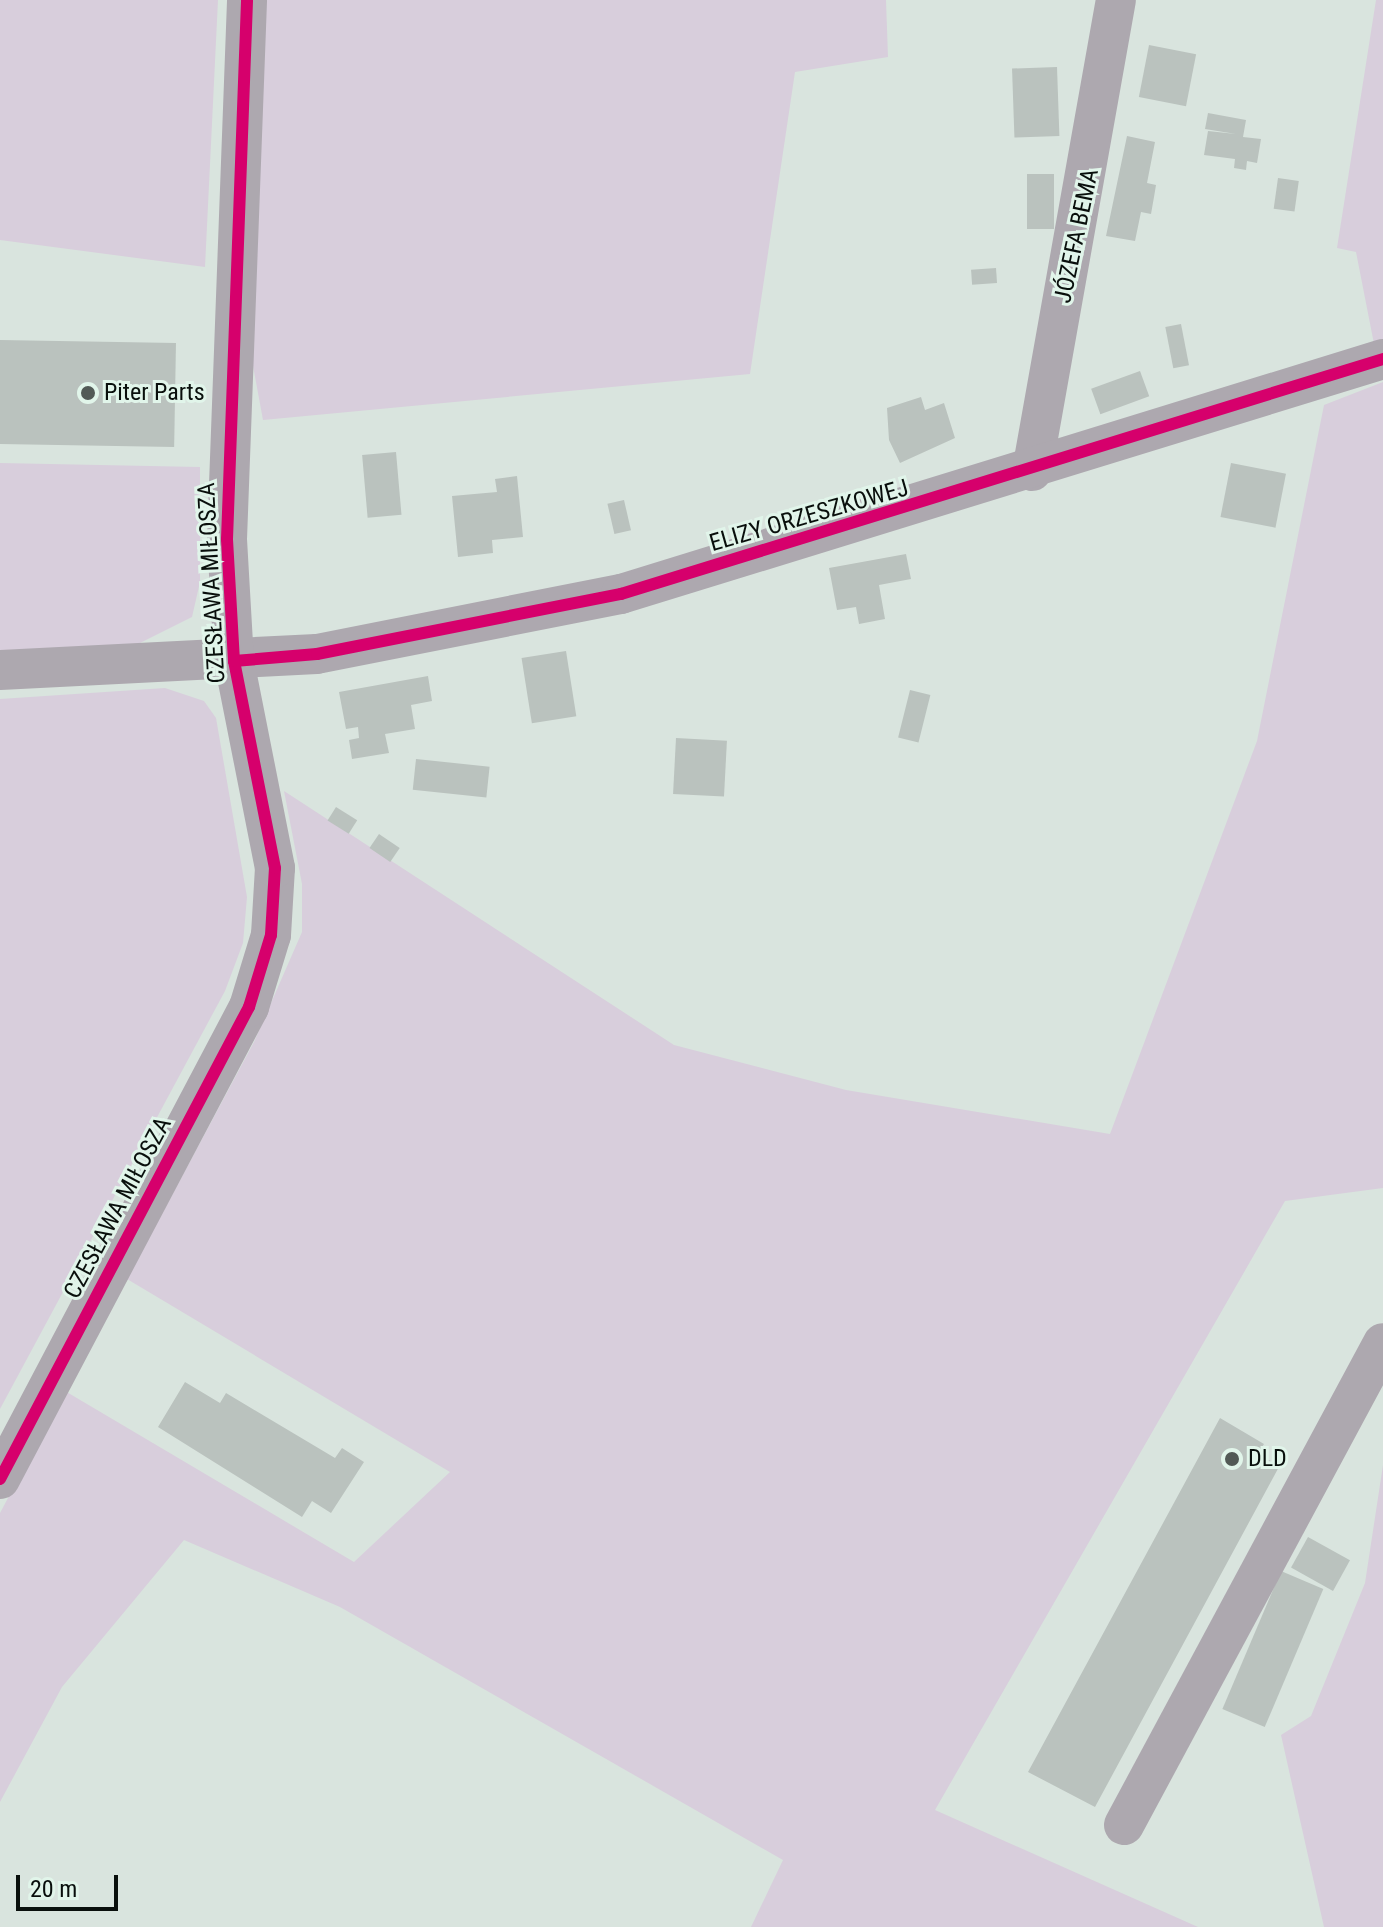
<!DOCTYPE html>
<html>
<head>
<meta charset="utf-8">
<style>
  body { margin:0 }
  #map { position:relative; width:1383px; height:1927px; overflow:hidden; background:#d9e4de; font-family:"Roboto Condensed",sans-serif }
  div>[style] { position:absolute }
  .green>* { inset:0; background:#d8cedc }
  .building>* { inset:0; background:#bac2be; transform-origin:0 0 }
  .minor>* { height:40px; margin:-20px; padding:0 20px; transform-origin:20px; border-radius:20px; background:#ada8af }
  .cycleway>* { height:12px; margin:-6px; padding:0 6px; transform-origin:6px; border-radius:6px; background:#d6006c }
  .dots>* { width:22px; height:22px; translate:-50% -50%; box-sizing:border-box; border:4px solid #e1f5ea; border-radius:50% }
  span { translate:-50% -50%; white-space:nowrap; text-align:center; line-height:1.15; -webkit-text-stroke:6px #e1f5ea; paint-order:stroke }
  .street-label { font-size:24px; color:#090f0c }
  .poi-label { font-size:24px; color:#090f0c }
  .left { translate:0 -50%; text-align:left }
  .scale { position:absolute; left:16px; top:1875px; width:102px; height:36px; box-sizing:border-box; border:4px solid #090f0c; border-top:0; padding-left:10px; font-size:24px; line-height:28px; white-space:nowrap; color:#090f0c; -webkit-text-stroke:6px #e1f5ea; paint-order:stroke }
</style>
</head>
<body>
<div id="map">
  <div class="green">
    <div style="clip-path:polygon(0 0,218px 0,205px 267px,0 240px)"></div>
    <div style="clip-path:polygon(265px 0,886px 0,888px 57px,795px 72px,750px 374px,263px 420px,251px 355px)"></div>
    <div style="clip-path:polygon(1376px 0,1383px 0,1383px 344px,1375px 349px,1356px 252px,1337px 248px)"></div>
    <div style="clip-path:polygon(1383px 382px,1383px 1188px,1285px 1201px,935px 1810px,1198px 1927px,751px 1927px,783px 1860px,340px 1607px,184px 1540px,62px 1687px,0 1802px,0 1513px,65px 1391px,354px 1562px,450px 1472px,127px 1279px,254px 1042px,302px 932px,302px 884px,284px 791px,674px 1045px,846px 1090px,1110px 1134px,1257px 741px,1324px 405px)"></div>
    <div style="clip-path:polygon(0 463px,200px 467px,200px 582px,192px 617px,138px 644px,0 652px)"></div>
    <div style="clip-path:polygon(165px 688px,204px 701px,216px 718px,247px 897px,243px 943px,225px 991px,0 1409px,0 699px)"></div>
    <div style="clip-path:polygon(1383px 1465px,1383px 1927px,1324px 1927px,1281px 1735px,1311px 1716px,1365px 1583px)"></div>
  </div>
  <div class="building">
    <div style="left:1149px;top:45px;width:48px;height:53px;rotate:11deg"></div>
    <div style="left:1057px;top:67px;width:69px;height:45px;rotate:88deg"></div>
    <div style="clip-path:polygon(1208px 113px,1246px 120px,1243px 137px,1261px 139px,1257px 163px,1247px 161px,1246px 170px,1234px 168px,1235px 159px,1204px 155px,1208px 131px,1236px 134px,1205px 129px)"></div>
    <div style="clip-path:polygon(1127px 136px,1155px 142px,1147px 183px,1156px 185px,1154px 197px,1151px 214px,1141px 212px,1135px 241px,1106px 236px)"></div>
    <div style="left:1027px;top:174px;width:27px;height:55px"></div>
    <div style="left:1278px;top:178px;width:21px;height:31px;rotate:8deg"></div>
    <div style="left:996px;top:268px;width:15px;height:25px;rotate:86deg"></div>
    <div style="left:1181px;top:324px;width:42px;height:16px;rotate:79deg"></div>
    <div style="left:0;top:340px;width:176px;height:104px;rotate:1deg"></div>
    <div style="left:1140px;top:371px;width:27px;height:52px;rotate:70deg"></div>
    <div style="clip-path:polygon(921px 397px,925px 410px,944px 403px,955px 438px,900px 463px,889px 440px,887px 408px)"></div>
    <div style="left:396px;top:452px;width:63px;height:34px;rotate:85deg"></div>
    <div style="left:1231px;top:463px;width:56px;height:55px;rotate:11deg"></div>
    <div style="clip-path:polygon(517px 476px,523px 537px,492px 540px,493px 553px,458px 557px,452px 496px,497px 492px,495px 479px)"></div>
    <div style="left:624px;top:500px;width:31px;height:17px;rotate:77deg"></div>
    <div style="clip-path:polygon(906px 554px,911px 579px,879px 585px,885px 619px,859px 624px,856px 607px,837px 610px,829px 568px)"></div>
    <div style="left:566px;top:651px;width:66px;height:45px;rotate:81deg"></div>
    <div style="clip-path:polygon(428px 676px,432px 701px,411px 705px,415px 729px,385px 734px,389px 753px,352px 759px,349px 740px,359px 738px,358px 727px,346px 729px,339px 692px)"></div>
    <div style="left:910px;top:690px;width:21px;height:49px;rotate:14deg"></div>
    <div style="left:676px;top:738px;width:51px;height:56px;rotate:3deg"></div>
    <div style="left:416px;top:759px;width:74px;height:31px;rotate:6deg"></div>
    <div style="left:336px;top:807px;width:25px;height:16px;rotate:32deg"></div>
    <div style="left:379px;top:834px;width:25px;height:17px;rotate:34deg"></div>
    <div style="clip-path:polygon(185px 1382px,220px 1403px,226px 1393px,335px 1458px,342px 1448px,364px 1462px,331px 1513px,312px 1501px,302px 1517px,158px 1427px)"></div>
    <div style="clip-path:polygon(1220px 1418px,1264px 1444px,1257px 1455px,1280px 1465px,1095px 1807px,1028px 1772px)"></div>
    <div style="left:1308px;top:1537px;width:48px;height:35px;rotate:29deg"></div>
    <div style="left:1281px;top:1571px;width:46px;height:150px;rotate:23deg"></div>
  </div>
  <div class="minor">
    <div style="left:1032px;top:471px;width:478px;rotate:-79.9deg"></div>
    <div style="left:0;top:670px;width:317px;rotate:-2.9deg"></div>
    <div style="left:317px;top:654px;width:310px;rotate:-11.2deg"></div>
    <div style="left:621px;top:594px;width:797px;rotate:-17.14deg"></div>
    <div style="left:0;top:1479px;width:534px;rotate:-62.19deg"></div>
    <div style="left:249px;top:1007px;width:75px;rotate:-73deg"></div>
    <div style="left:271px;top:935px;width:67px;rotate:-86.6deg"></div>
    <div style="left:275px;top:868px;width:211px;rotate:-101.2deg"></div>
    <div style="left:234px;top:661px;width:122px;rotate:-93.3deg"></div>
    <div style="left:227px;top:539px;width:539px;rotate:-87.87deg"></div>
    <div style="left:1124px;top:1825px;width:547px;rotate:-61.75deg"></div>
  </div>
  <div class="cycleway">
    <div style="left:234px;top:661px;width:83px;rotate:-4.8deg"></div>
    <div style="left:317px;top:654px;width:310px;rotate:-11.2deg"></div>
    <div style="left:621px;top:594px;width:797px;rotate:-17.14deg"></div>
    <div style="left:0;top:1479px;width:534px;rotate:-62.19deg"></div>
    <div style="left:249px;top:1007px;width:75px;rotate:-73deg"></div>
    <div style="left:271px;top:935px;width:67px;rotate:-86.6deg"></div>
    <div style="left:275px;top:868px;width:211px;rotate:-101.2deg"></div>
    <div style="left:234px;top:661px;width:122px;rotate:-93.3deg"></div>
    <div style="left:227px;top:539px;width:539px;rotate:-87.87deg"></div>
  </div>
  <div class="dots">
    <div style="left:88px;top:393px;background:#525a56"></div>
    <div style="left:1232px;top:1459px;background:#525a56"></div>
  </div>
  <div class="street-label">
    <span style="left:1077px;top:236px;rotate:-78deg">JÓZEFA BEMA</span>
    <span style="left:809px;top:516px;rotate:-16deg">ELIZY ORZESZKOWEJ</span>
    <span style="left:212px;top:583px;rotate:-93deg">CZESŁAWA MIŁOSZA</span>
    <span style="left:118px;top:1208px;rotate:-62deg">CZESŁAWA MIŁOSZA</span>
  </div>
  <div class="poi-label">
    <span class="left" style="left:104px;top:393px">Piter Parts</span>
    <span class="left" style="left:1248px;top:1459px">DLD</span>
  </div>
  <div class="scale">20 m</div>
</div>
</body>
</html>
